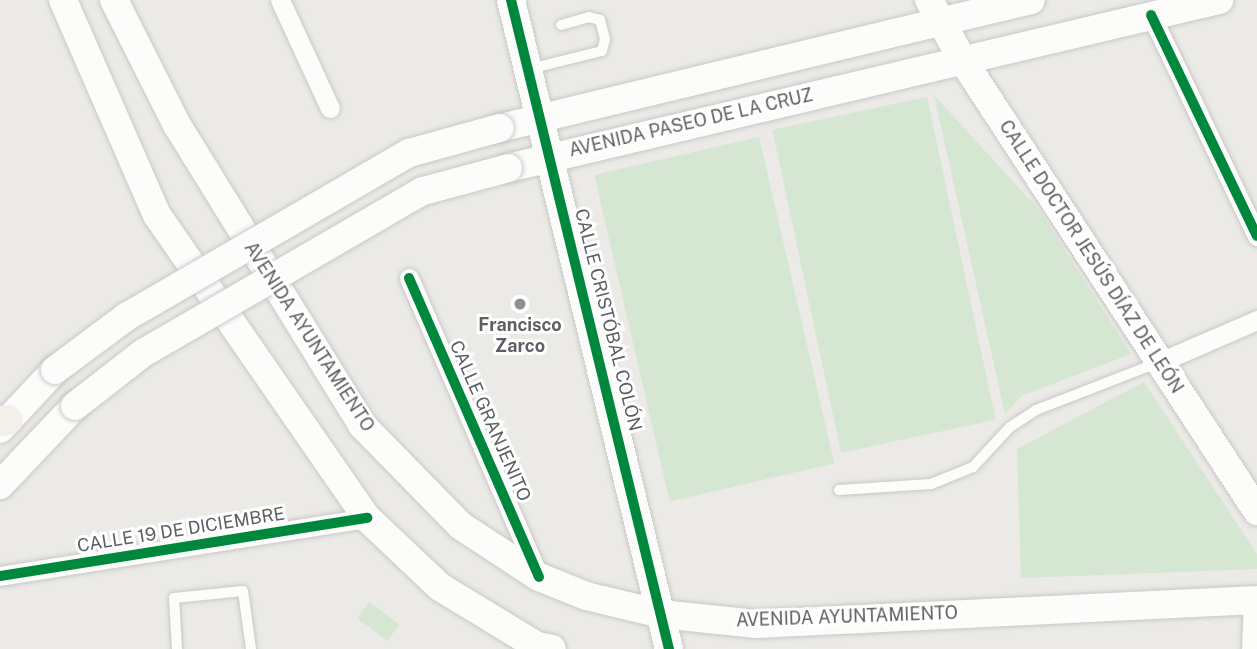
<!DOCTYPE html>
<html>
<head>
<meta charset="utf-8">
<style>
  body { margin:0 }
  #map { position:relative; width:1257px; height:649px; overflow:hidden; background:#ebeae6; font-family:"Public Sans",sans-serif }
  div>[style] { position:absolute }
  .green>* { inset:0; background:#d5e6d2; transform-origin:0 0 }
  .roads { filter:drop-shadow(0 0 2px #c8c8c8) drop-shadow(0 0 2px #c8c8c8) }
  .lane>* { height:10px; margin:-5px; padding:0 5px; transform-origin:5px; border-radius:5px; background:#fcfcfb }
  .street>* { height:19px; margin:-9.5px; padding:0 9.5px; transform-origin:9.5px; border-radius:9.5px; background:#fcfcfb }
  .secondary>* { height:28px; margin:-14px; padding:0 14px; transform-origin:14px; border-radius:14px; background:#fcfcfb }
  .primary>* { height:30px; margin:-15px; padding:0 15px; transform-origin:15px; border-radius:15px; background:#f2f0e9 }
  .bridges { filter:drop-shadow(0 0 2px #c8c8c7) drop-shadow(0 0 2px #c8c8c7) }
  .secondary-bridge>* { height:28px; margin:-14px; padding:0 14px; transform-origin:14px; border-radius:14px; background:#fcfcfb }
  .cycleway>* { height:10px; margin:-5px; padding:0 5px; transform-origin:5px; border-radius:5px; background:#00873e }
  .dots>* { width:19px; height:19px; translate:-50% -50%; box-sizing:border-box; border:4px solid #fff; border-radius:50% }
  span { translate:-50% -50%; white-space:nowrap; text-align:center; line-height:1.15; -webkit-text-stroke:6px #fff; paint-order:stroke }
  .street-label { font-size:18px; color:#5c5f63 }
  .poi-label { font-size:18px; color:#5c5f63; font-weight:700 }
</style>
</head>
<body>
<div id="map">
  <div class="green">
    <div style="clip-path:polygon(934px 95px,1039px 210px,1131px 354px,1021px 396px,1005px 414px)"></div>
    <div style="left:927px;top:97px;width:330px;height:158px;rotate:78deg"></div>
    <div style="left:759px;top:137px;width:335px;height:169px;rotate:77deg"></div>
    <div style="clip-path:polygon(1144px 382px,1257px 554px,1257px 569px,1021px 578px,1017px 449px)"></div>
    <div style="left:369px;top:602px;width:38px;height:20px;rotate:37deg"></div>
  </div>
  <div class="roads">
    <div class="lane">
      <div style="left:529px;top:69px;width:75px;rotate:-13.9deg"></div>
      <div style="left:602px;top:51px;width:12px;rotate:-76deg"></div>
      <div style="left:605px;top:39px;width:20px;rotate:-105deg"></div>
      <div style="left:600px;top:20px;width:11px;rotate:-165deg"></div>
      <div style="left:589px;top:17px;width:29px;rotate:164deg"></div>
      <div style="left:839px;top:490px;width:92px;rotate:-3.7deg"></div>
      <div style="left:931px;top:484px;width:45px;rotate:-22deg"></div>
      <div style="left:973px;top:467px;width:54px;rotate:-47.2deg"></div>
      <div style="left:1010px;top:427px;width:31px;rotate:-33deg"></div>
      <div style="left:1036px;top:410px;width:130px;rotate:-21.2deg"></div>
      <div style="left:177px;top:649px;width:51px;rotate:-93.4deg"></div>
      <div style="left:174px;top:598px;width:69px;rotate:-5.8deg"></div>
      <div style="left:243px;top:591px;width:59px;rotate:82.1deg"></div>
    </div>
    <div class="street">
      <div style="left:280px;top:0;width:119px;rotate:65.2deg"></div>
      <div style="left:1151px;top:15px;width:245px;rotate:64.4deg"></div>
      <div style="left:409px;top:278px;width:324px;rotate:66.5deg"></div>
      <div style="left:1160px;top:362px;width:106px;rotate:-23.4deg"></div>
      <div style="left:0;top:576px;width:372px;rotate:-9deg"></div>
      <div style="left:1251px;top:649px;width:49px;rotate:-87.7deg"></div>
    </div>
    <div class="secondary">
      <div style="left:63px;top:0;width:235px;rotate:66.4deg"></div>
      <div style="left:157px;top:215px;width:369px;rotate:55.3deg"></div>
      <div style="left:367px;top:518px;width:100px;rotate:43.4deg"></div>
      <div style="left:440px;top:587px;width:114px;rotate:31.3deg"></div>
      <div style="left:537px;top:646px;width:15px;rotate:11deg"></div>
      <div style="left:114px;top:0;width:140px;rotate:63.3deg"></div>
      <div style="left:177px;top:125px;width:352px;rotate:58.3deg"></div>
      <div style="left:362px;top:425px;width:141px;rotate:45.6deg"></div>
      <div style="left:461px;top:526px;width:93px;rotate:33.2deg"></div>
      <div style="left:539px;top:577px;width:51px;rotate:22deg"></div>
      <div style="left:586px;top:596px;width:77px;rotate:13.5deg"></div>
      <div style="left:661px;top:614px;width:96px;rotate:6deg"></div>
      <div style="left:756px;top:624px;width:502px;rotate:-2.74deg"></div>
      <div style="left:511px;top:0;width:668px;rotate:76.32deg"></div>
      <div style="left:929px;top:0;width:68px;rotate:60.8deg"></div>
      <div style="left:962px;top:59px;width:540px;rotate:56.87deg"></div>
      <div style="left:500px;top:128px;width:546px;rotate:-13.55deg"></div>
      <div style="left:508px;top:168px;width:731px;rotate:-13.29deg"></div>
      <div style="left:0;top:429px;width:81px;rotate:-47deg"></div>
      <div style="left:0;top:485px;width:109px;rotate:-46.5deg"></div>
    </div>
    <div class="primary">
      <div style="left:0;top:421px;width:8px;rotate:-7deg"></div>
    </div>
  </div>
  <div class="bridges">
    <div class="secondary-bridge">
      <div style="left:55px;top:370px;width:89px;rotate:-36.7deg"></div>
      <div style="left:126px;top:317px;width:327px;rotate:-30.1deg"></div>
      <div style="left:409px;top:153px;width:94px;rotate:-15.4deg"></div>
      <div style="left:75px;top:406px;width:86px;rotate:-37.9deg"></div>
      <div style="left:143px;top:353px;width:323px;rotate:-30.1deg"></div>
      <div style="left:423px;top:191px;width:88px;rotate:-15.1deg"></div>
    </div>
  </div>
  <div class="cycleway">
    <div style="left:511px;top:0;width:668px;rotate:76.32deg"></div>
    <div style="left:1151px;top:15px;width:245px;rotate:64.4deg"></div>
    <div style="left:409px;top:278px;width:326px;rotate:66.5deg"></div>
    <div style="left:0;top:576px;width:372px;rotate:-9deg"></div>
  </div>
  <div class="dots">
    <div style="left:520px;top:304px;background:#8e9091"></div>
  </div>
  <div class="street-label">
    <span style="left:691px;top:123px;rotate:-13deg">AVENIDA PASEO DE LA CRUZ</span>
    <span style="left:1091px;top:257px;rotate:57deg">CALLE DOCTOR JESÚS DÍAZ DE LEÓN</span>
    <span style="left:608px;top:320px;rotate:76deg">CALLE CRISTÓBAL COLÓN</span>
    <span style="left:309px;top:337px;rotate:57deg">AVENIDA AYUNTAMIENTO</span>
    <span style="left:490px;top:421px;rotate:66deg">CALLE GRANJENITO</span>
    <span style="left:181px;top:530px;rotate:-9deg">CALLE 19 DE DICIEMBRE</span>
    <span style="left:847px;top:617px;rotate:-2deg">AVENIDA AYUNTAMIENTO</span>
  </div>
  <div class="poi-label">
    <span style="left:520px;top:336px">Francisco<br>Zarco</span>
  </div>
</div>
</body>
</html>
